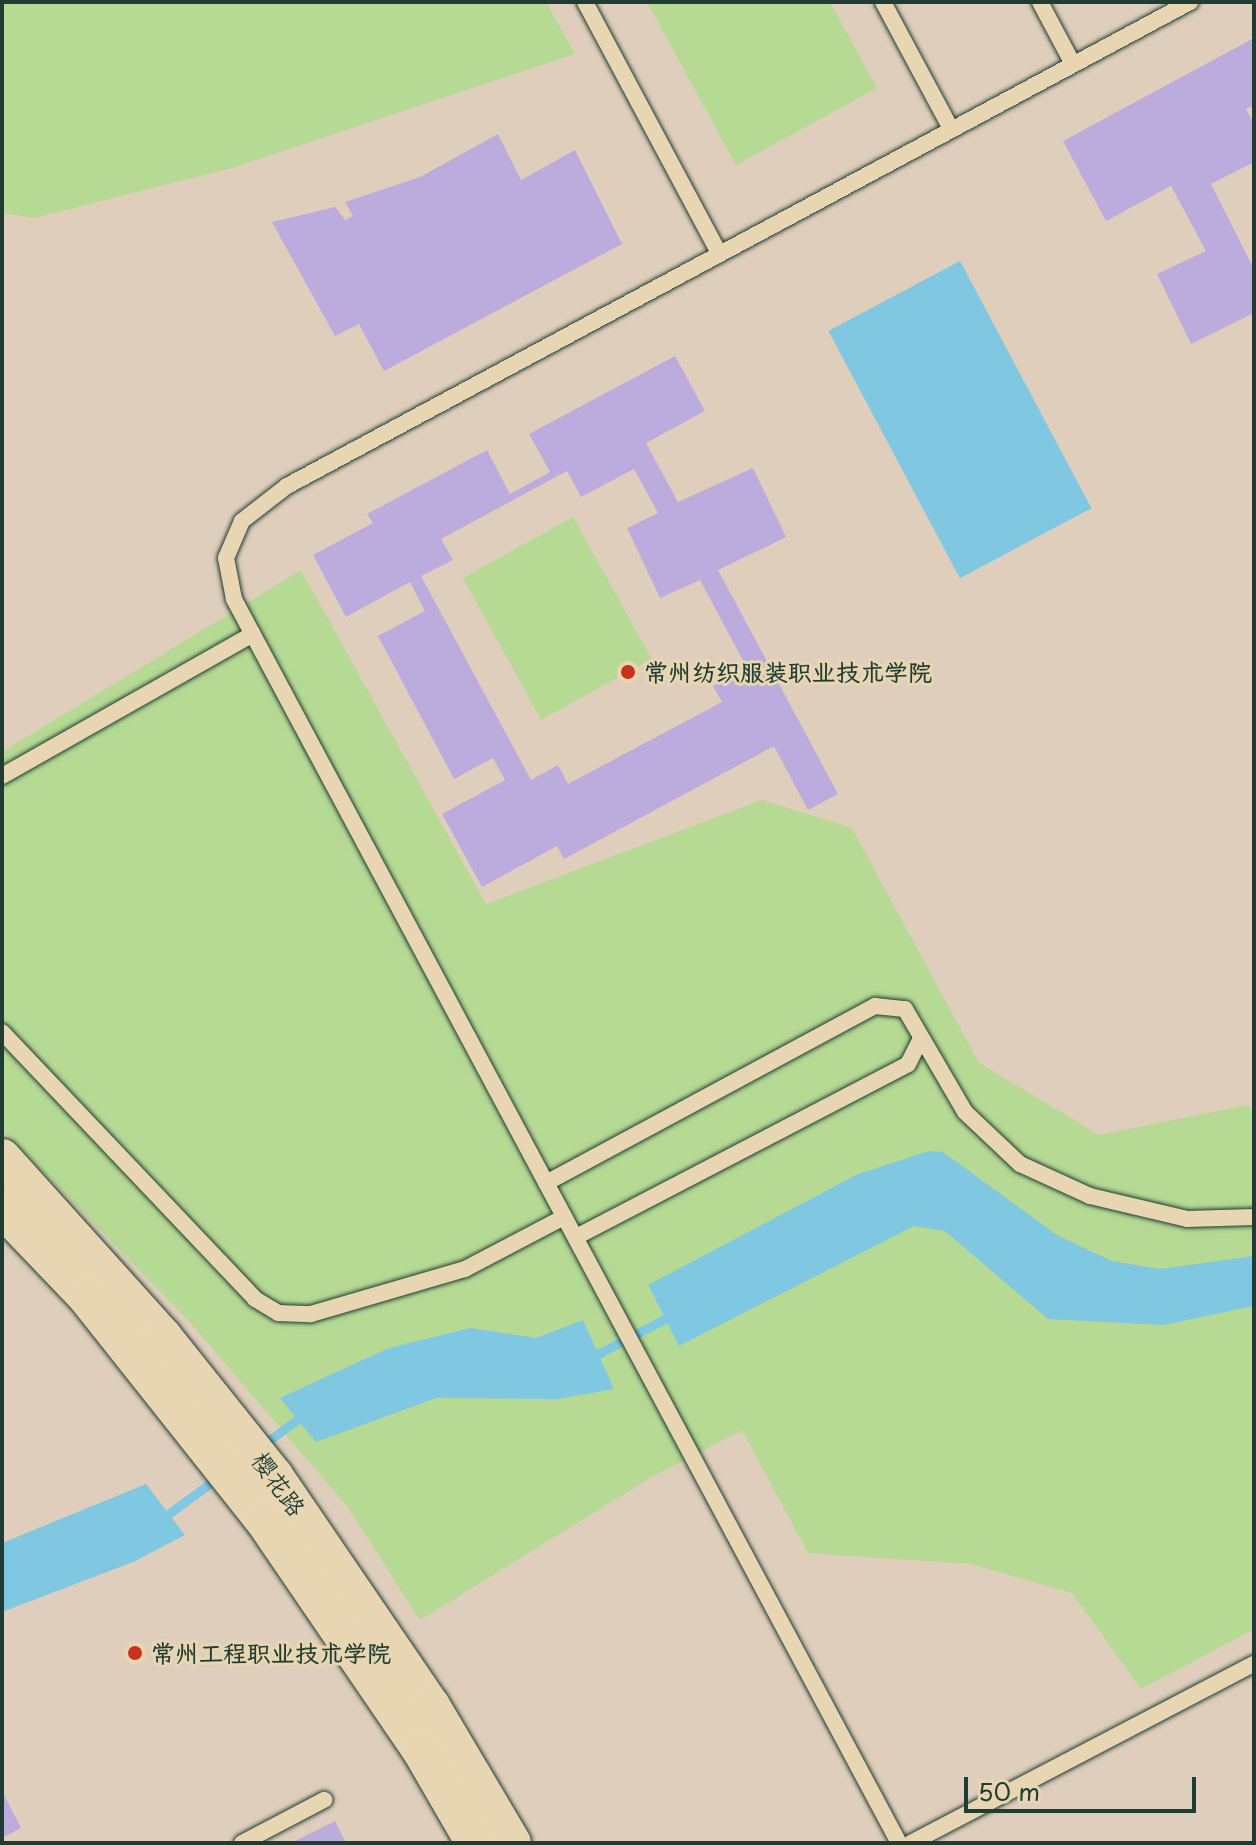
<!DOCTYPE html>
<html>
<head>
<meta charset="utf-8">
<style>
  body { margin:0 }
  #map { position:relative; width:1256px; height:1845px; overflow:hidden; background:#dfcebb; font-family:"Playpen Sans","LXGW WenKai TC",sans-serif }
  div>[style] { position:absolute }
  .green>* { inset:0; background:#b6d993; transform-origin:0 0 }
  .water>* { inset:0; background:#80c7e1; transform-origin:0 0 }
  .stream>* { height:9px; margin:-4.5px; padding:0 4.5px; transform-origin:4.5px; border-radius:4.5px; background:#80c7e1 }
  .building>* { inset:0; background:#bcacdd }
  .roads { filter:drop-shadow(0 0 2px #1f3d34) drop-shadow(0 0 2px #1f3d34) }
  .service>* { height:16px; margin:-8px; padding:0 8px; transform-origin:8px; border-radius:8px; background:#e8d6b3 }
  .tertiary>* { height:38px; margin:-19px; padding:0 19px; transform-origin:19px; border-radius:19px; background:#e8d6b3 }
  .dots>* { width:22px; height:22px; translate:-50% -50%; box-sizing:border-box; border:4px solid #e8d6b3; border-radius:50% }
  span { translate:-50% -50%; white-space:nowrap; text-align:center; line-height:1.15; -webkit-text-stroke:6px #e8d6b3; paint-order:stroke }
  .poi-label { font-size:24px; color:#1f3d34; font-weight:700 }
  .left { translate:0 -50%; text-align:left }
  .street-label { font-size:24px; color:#1f3d34 }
  .frame { position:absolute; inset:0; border:4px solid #1f3d34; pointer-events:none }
  .scale { position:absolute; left:964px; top:1777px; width:232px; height:36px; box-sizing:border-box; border:4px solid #1f3d34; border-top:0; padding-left:10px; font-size:24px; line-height:28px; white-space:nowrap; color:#1f3d34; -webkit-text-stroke:6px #e8d6b3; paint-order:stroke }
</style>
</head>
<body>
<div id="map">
  <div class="green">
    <div style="clip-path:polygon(2px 2px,546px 2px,575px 54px,235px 167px,34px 218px,2px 213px)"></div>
    <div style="clip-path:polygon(647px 2px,830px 2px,877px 88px,736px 165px)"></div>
    <div style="left:573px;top:517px;width:162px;height:126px;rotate:61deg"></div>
    <div style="clip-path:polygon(301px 570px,486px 904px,762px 800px,852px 828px,979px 1063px,1099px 1135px,1248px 1105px,1254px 1113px,1254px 1629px,1141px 1689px,1072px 1593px,971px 1564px,808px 1553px,742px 1430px,650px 1478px,420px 1620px,347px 1506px,188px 1320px,2px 1130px,2px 752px)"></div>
  </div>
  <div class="water">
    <div style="left:960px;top:261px;width:280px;height:149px;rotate:62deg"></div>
    <div style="clip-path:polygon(929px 1151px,943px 1152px,1057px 1235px,1112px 1261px,1160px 1269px,1254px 1256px,1254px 1306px,1163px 1325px,1048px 1319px,945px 1231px,914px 1226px,679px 1346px,648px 1285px,856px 1175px)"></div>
    <div style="clip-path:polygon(583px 1320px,614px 1389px,558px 1399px,436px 1398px,316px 1442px,280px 1398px,389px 1348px,470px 1328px,536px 1338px)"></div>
    <div style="clip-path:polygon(146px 1484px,185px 1535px,133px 1562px,2px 1612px,2px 1543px)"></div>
  </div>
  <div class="stream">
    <div style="left:590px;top:1358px;width:97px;rotate:-27.6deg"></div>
    <div style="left:260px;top:1447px;width:57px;rotate:-36.5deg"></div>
    <div style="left:160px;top:1520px;width:73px;rotate:-36.1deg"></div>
  </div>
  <div class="building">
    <div style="clip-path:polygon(1254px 38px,1254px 105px,1246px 109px,1254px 124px,1254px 162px,1211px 184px,1254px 269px,1254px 313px,1191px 344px,1157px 274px,1206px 251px,1171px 186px,1106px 221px,1063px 141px)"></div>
    <div style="clip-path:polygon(498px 134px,521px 180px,575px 150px,622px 244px,384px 371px,359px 324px,335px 336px,272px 222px,335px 207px,345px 220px,353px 216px,345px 202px,420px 177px)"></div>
    <div style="clip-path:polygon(evenodd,675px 356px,705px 411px,646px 443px,678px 502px,753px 468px,786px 537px,718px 570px,838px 794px,808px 810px,774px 746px,564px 859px,557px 846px,482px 887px,442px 814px,505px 780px,493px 758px,454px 779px,378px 636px,425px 611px,410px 582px,346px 617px,313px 555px,373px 523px,367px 514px,487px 450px,510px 494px,550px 472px,529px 434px,675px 356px,634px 469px,658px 513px,627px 528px,660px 598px,700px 580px,747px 668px,713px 686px,722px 702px,568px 784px,558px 765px,531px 780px,421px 576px,453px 560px,441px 539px,567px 471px,581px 497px,634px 469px)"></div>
    <div style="clip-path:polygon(2px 1791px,21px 1828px,2px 1838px)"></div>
    <div style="clip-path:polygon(335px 1821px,346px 1843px,291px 1843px)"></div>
  </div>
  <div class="roads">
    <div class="service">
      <div style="left:585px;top:2px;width:285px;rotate:61.9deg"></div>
      <div style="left:883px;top:2px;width:144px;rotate:61.8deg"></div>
      <div style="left:1040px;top:2px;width:70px;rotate:62deg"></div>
      <div style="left:2px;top:776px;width:288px;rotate:-29.5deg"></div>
      <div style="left:2px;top:1032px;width:368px;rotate:46.5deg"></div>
      <div style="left:255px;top:1299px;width:27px;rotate:31deg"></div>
      <div style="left:278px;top:1313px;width:33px;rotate:2deg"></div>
      <div style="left:311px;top:1314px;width:160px;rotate:-16.3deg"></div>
      <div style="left:465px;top:1269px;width:112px;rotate:-27.7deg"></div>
      <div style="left:546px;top:1183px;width:374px;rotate:-28.3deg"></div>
      <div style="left:875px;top:1006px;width:30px;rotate:6deg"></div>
      <div style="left:905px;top:1009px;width:119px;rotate:59.8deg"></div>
      <div style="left:965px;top:1112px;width:76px;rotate:43.4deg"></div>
      <div style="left:1020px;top:1164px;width:77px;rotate:24.6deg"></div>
      <div style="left:1090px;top:1196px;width:100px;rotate:13.3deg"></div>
      <div style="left:1187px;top:1219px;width:67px;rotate:-1.7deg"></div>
      <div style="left:576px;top:1237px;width:374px;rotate:-27.5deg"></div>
      <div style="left:908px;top:1064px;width:29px;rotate:-63deg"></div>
      <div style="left:242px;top:1843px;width:93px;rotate:-27.7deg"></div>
      <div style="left:899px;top:1843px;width:1411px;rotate:-118.13deg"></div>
      <div style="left:234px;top:599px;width:42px;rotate:-101deg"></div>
      <div style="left:226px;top:558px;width:40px;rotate:-66.6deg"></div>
      <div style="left:242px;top:521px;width:57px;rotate:-37.9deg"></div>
      <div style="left:287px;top:486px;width:1025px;rotate:-28.19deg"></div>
      <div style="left:911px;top:1843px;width:387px;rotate:-27.6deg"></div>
    </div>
    <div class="tertiary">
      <div style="left:2px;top:1158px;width:241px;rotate:48deg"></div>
      <div style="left:163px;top:1337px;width:178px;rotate:51.4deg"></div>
      <div style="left:274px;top:1476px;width:278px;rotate:55.7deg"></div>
      <div style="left:431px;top:1706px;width:159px;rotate:59.4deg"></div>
      <div style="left:2px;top:1208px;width:123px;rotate:46.3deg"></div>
      <div style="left:87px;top:1297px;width:285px;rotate:51.6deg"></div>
      <div style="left:264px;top:1520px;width:278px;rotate:55.7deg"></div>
      <div style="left:421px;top:1750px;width:108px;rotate:59.9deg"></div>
    </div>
  </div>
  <div class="dots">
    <div style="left:628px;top:672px;background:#c8321e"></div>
    <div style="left:135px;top:1653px;background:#c8321e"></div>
  </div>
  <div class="poi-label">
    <span class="left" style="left:644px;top:672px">常州纺织服装职业技术学院</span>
    <span class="left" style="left:151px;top:1653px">常州工程职业技术学院</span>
  </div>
  <div class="street-label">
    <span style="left:279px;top:1484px;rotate:54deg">樱花路</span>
  </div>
  <div class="frame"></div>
  <div class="scale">50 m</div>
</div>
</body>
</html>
